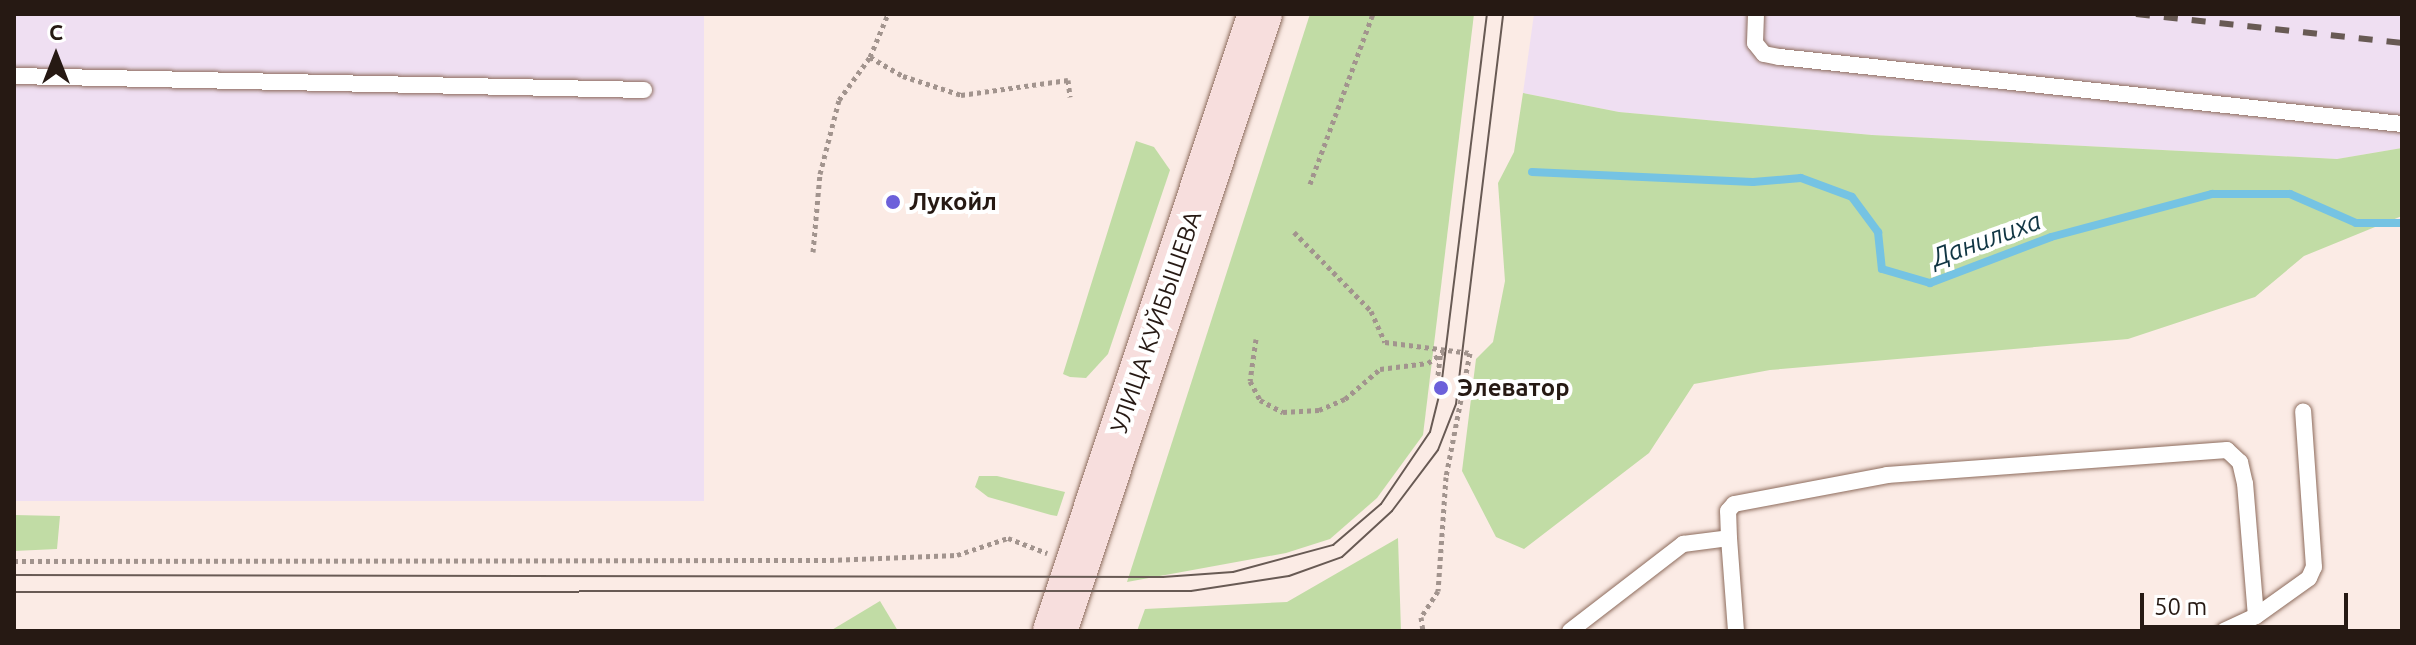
<!DOCTYPE html>
<html>
<head>
<meta charset="utf-8">
<style>
  body { margin:0 }
  #map { position:relative; width:2416px; height:645px; overflow:hidden; background:#fbebe5; font-family:Ubuntu,sans-serif }
  div>[style] { position:absolute }
  .industrial>* { inset:0; background:#efdff2; transform-origin:0 0 }
  .green>* { inset:0; background:#c1dca5; transform-origin:0 0 }
  .stream>* { height:8px; margin:-4px; padding:0 4px; transform-origin:4px; border-radius:4px; background:#75c3e3 }
  .path>* { height:5px; margin-top:-2.5px; transform-origin:0; background:repeating-linear-gradient(90deg,#a2948e 0 4px,transparent 0 8px) }
  .roads { filter:drop-shadow(0 0 2px #8d6c5d) drop-shadow(0 0 2px #8d6c5d) }
  .lane>* { height:16px; margin:-8px; padding:0 8px; transform-origin:8px; border-radius:8px; background:#fff }
  .secondary>* { height:44px; margin:-22px; padding:0 22px; transform-origin:22px; border-radius:22px; background:#f7dedd }
  .tram>* { height:2px; margin:-1px; padding:0 1px; transform-origin:1px; border-radius:1px; background:#685a54 }
  .rail>* { height:6px; margin-top:-3px; transform-origin:0; background:repeating-linear-gradient(90deg,#685a54 0 14px,transparent 0 28px) }
  .dots>* { width:22px; height:22px; translate:-50% -50%; box-sizing:border-box; border:4px solid #fff; border-radius:50% }
  span { translate:-50% -50%; white-space:nowrap; text-align:center; line-height:1.15; -webkit-text-stroke:8px #fff; paint-order:stroke }
  .poi-label { font-size:24px; color:#261913; font-weight:700 }
  .left { translate:0 -50%; text-align:left }
  .street-label { font-size:24px; color:#261913 }
  .water-label { font-size:26px; color:#103543; font-style:italic }
  .frame { position:absolute; inset:0; border:16px solid #261913; pointer-events:none }
  .north { position:absolute; left:16px; top:16px; width:80px; height:80px; -webkit-text-stroke:6px #fff; paint-order:stroke; rotate:0deg; font-size:22px; font-weight:700; line-height:32px; text-align:center; color:#261913 }
  .north::after { content:''; display:block; margin:auto; width:28px; height:36px; background:#261913; clip-path:polygon(50% 0,100% 100%,50% 72%,0 100%) }
  .scale { position:absolute; left:2140px; top:593px; width:208px; height:36px; box-sizing:border-box; border:4px solid #261913; border-top:0; padding-left:10px; font-size:24px; line-height:28px; white-space:nowrap; color:#261913; -webkit-text-stroke:6px #fff; paint-order:stroke }
</style>
</head>
<body>
<div id="map">
  <div class="industrial">
    <div style="left:14px;top:14px;width:690px;height:487px"></div>
    <div style="clip-path:polygon(1534px 14px,2402px 14px,2402px 148px,2337px 159px,1872px 135px,1619px 112px,1523px 93px)"></div>
  </div>
  <div class="green">
    <div style="clip-path:polygon(1310px 14px,1474px 14px,1423px 435px,1377px 498px,1330px 539px,1286px 553px,1127px 582px)"></div>
    <div style="clip-path:polygon(1523px 93px,1619px 112px,1872px 135px,2337px 159px,2402px 148px,2402px 216px,2304px 256px,2255px 297px,2128px 339px,1770px 370px,1694px 384px,1649px 453px,1524px 549px,1496px 537px,1462px 471px,1476px 359px,1493px 342px,1505px 281px,1498px 183px,1514px 152px)"></div>
    <div style="clip-path:polygon(1136px 141px,1154px 147px,1170px 170px,1108px 354px,1086px 378px,1070px 377px,1063px 374px)"></div>
    <div style="clip-path:polygon(979px 476px,997px 476px,1065px 492px,1057px 516px,1051px 515px,988px 497px,975px 487px)"></div>
    <div style="clip-path:polygon(14px 515px,60px 516px,57px 549px,14px 551px)"></div>
    <div style="clip-path:polygon(1398px 538px,1401px 631px,1137px 631px,1145px 609px,1287px 602px)"></div>
    <div style="left:880px;top:601px;width:35px;height:866px;rotate:59deg"></div>
  </div>
  <div class="stream">
    <div style="left:1532px;top:172px;width:221px;rotate:2.6deg"></div>
    <div style="left:1753px;top:182px;width:48px;rotate:-4.8deg"></div>
    <div style="left:1801px;top:178px;width:54px;rotate:20.4deg"></div>
    <div style="left:1852px;top:197px;width:44px;rotate:53.4deg"></div>
    <div style="left:1878px;top:232px;width:37px;rotate:84deg"></div>
    <div style="left:1882px;top:269px;width:50px;rotate:16.3deg"></div>
    <div style="left:1930px;top:283px;width:129px;rotate:-20.8deg"></div>
    <div style="left:2051px;top:237px;width:167px;rotate:-15deg"></div>
    <div style="left:2212px;top:194px;width:78px"></div>
    <div style="left:2290px;top:194px;width:72px;rotate:23.7deg"></div>
    <div style="left:2356px;top:223px;width:46px"></div>
  </div>
  <div class="path">
    <div style="left:870px;top:57px;width:38px;rotate:30deg"></div>
    <div style="left:903px;top:76px;width:61px;rotate:18.1deg"></div>
    <div style="left:961px;top:95px;width:108px;rotate:-8deg"></div>
    <div style="left:1068px;top:80px;width:17px;rotate:83deg"></div>
    <div style="left:1310px;top:184px;width:181px;rotate:-69.7deg"></div>
    <div style="left:1294px;top:232px;width:110px;rotate:45.7deg"></div>
    <div style="left:1371px;top:311px;width:34px;rotate:66deg"></div>
    <div style="left:1385px;top:342px;width:86px;rotate:7.4deg"></div>
    <div style="left:1470px;top:353px;width:126px;rotate:101deg"></div>
    <div style="left:1446px;top:477px;width:114px;rotate:94deg"></div>
    <div style="left:1438px;top:591px;width:31px;rotate:123deg"></div>
    <div style="left:1421px;top:617px;width:14px;rotate:82deg"></div>
    <div style="left:813px;top:252px;width:78px;rotate:-84.9deg"></div>
    <div style="left:820px;top:174px;width:76px;rotate:-75.6deg"></div>
    <div style="left:839px;top:100px;width:53px;rotate:-54.2deg"></div>
    <div style="left:870px;top:57px;width:47px;rotate:-67.3deg"></div>
    <div style="left:1256px;top:339px;width:42px;rotate:98.1deg"></div>
    <div style="left:1250px;top:381px;width:21px;rotate:62deg"></div>
    <div style="left:1260px;top:400px;width:26px;rotate:28deg"></div>
    <div style="left:1283px;top:412px;width:36px;rotate:-3deg"></div>
    <div style="left:1319px;top:410px;width:28px;rotate:-23deg"></div>
    <div style="left:1345px;top:399px;width:46px;rotate:-40.6deg"></div>
    <div style="left:1380px;top:369px;width:48px;rotate:-7.1deg"></div>
    <div style="left:1428px;top:363px;width:21px;rotate:-35deg"></div>
    <div style="left:1436px;top:391px;width:38px;rotate:-83deg"></div>
    <div style="left:14px;top:561px;width:816px;rotate:-0.07deg"></div>
    <div style="left:830px;top:560px;width:127px;rotate:-2.3deg"></div>
    <div style="left:957px;top:555px;width:54px;rotate:-18.4deg"></div>
    <div style="left:1008px;top:538px;width:42px;rotate:21deg"></div>
  </div>
  <div class="roads">
    <div class="lane">
      <div style="left:1756px;top:14px;width:29px;rotate:92deg"></div>
      <div style="left:1755px;top:43px;width:14px;rotate:51deg"></div>
      <div style="left:1764px;top:54px;width:16px;rotate:11deg"></div>
      <div style="left:1780px;top:57px;width:626px;rotate:6.15deg"></div>
      <div style="left:14px;top:76px;width:630px;rotate:1.27deg"></div>
      <div style="left:1729px;top:538px;width:27px;rotate:-92deg"></div>
      <div style="left:1728px;top:511px;width:9px;rotate:-49deg"></div>
      <div style="left:1734px;top:504px;width:156px;rotate:-10.7deg"></div>
      <div style="left:1887px;top:475px;width:341px;rotate:-4.2deg"></div>
      <div style="left:2227px;top:450px;width:18px;rotate:43deg"></div>
      <div style="left:2240px;top:462px;width:22px;rotate:77deg"></div>
      <div style="left:2245px;top:483px;width:133px;rotate:85.3deg"></div>
      <div style="left:2256px;top:616px;width:35px;rotate:155deg"></div>
      <div style="left:2256px;top:616px;width:65px;rotate:-35.6deg"></div>
      <div style="left:2309px;top:578px;width:12px;rotate:-66deg"></div>
      <div style="left:2314px;top:567px;width:156px;rotate:-94deg"></div>
      <div style="left:1570px;top:631px;width:143px;rotate:-37.6deg"></div>
      <div style="left:1683px;top:544px;width:46px;rotate:-7.4deg"></div>
      <div style="left:1729px;top:538px;width:93px;rotate:85.7deg"></div>
    </div>
    <div class="secondary">
      <div style="left:1055px;top:631px;width:650px;rotate:-71.62deg"></div>
    </div>
  </div>
  <div class="tram">
    <div style="left:14px;top:575px;width:1149px;rotate:0.1deg"></div>
    <div style="left:1163px;top:577px;width:70px;rotate:-4.1deg"></div>
    <div style="left:1233px;top:572px;width:104px;rotate:-15.1deg"></div>
    <div style="left:1333px;top:545px;width:63px;rotate:-40.5deg"></div>
    <div style="left:1381px;top:504px;width:87px;rotate:-55.8deg"></div>
    <div style="left:1430px;top:432px;width:45px;rotate:-76deg"></div>
    <div style="left:1441px;top:388px;width:377px;rotate:-83deg"></div>
    <div style="left:14px;top:592px;width:1177px;rotate:-0.05deg"></div>
    <div style="left:1191px;top:591px;width:99px;rotate:-8.7deg"></div>
    <div style="left:1289px;top:576px;width:56px;rotate:-19.7deg"></div>
    <div style="left:1342px;top:557px;width:68px;rotate:-42.6deg"></div>
    <div style="left:1392px;top:511px;width:76px;rotate:-53deg"></div>
    <div style="left:1438px;top:450px;width:49px;rotate:-68.6deg"></div>
    <div style="left:1456px;top:404px;width:393px;rotate:-83.1deg"></div>
  </div>
  <div class="rail">
    <div style="left:2136px;top:14px;width:268px;rotate:6.2deg"></div>
  </div>
  <div class="dots">
    <div style="left:893px;top:202px;background:#6c60da"></div>
    <div style="left:1441px;top:388px;background:#6c60da"></div>
  </div>
  <div class="poi-label">
    <span class="left" style="left:909px;top:202px">Лукойл</span>
    <span class="left" style="left:1457px;top:388px">Элеватор</span>
  </div>
  <div class="street-label">
    <span style="left:1156px;top:322px;rotate:-71deg">УЛИЦА КУЙБЫШЕВА</span>
  </div>
  <div class="water-label">
    <span style="left:1986px;top:239px;rotate:-20deg">Данилиха</span>
  </div>
  <div class="frame"></div>
  <div class="north">С</div>
  <div class="scale">50 m</div>
</div>
</body>
</html>
